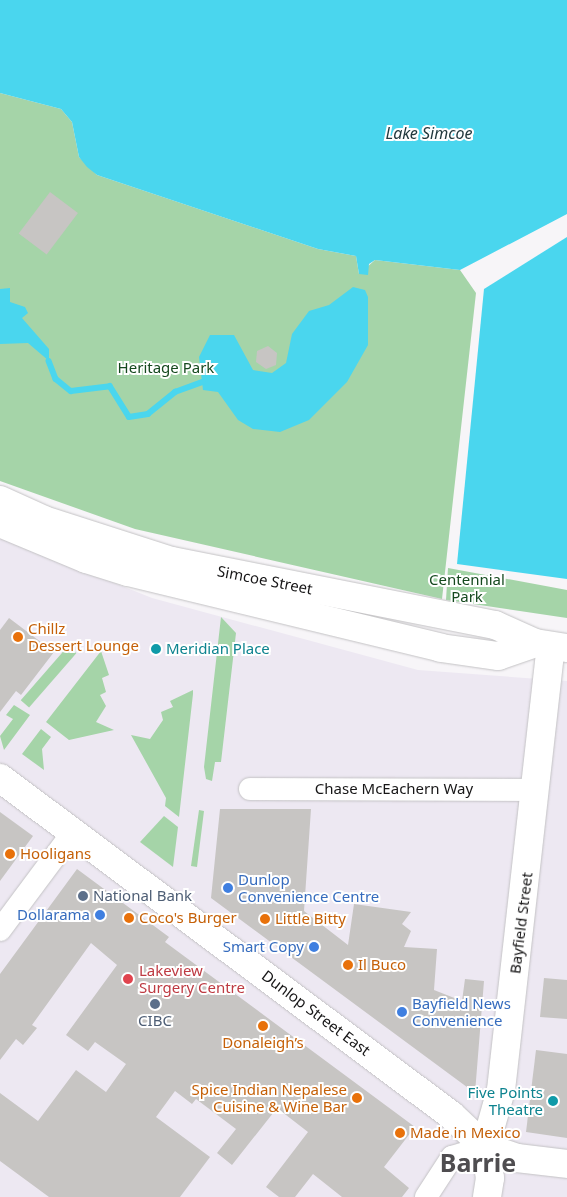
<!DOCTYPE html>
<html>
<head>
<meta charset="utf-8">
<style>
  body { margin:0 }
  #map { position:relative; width:567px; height:1197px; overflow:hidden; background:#f7f5f8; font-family:"Noto Sans",sans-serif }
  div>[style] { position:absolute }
  .built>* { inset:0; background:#ede8f2 }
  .green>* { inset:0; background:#a5d4a8; transform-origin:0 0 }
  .water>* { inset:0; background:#4ad6ee }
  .stream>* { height:5.5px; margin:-2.75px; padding:0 2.75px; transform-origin:2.75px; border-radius:2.75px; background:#4ad6ee }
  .building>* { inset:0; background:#c7c5c3; transform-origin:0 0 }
  .roads { filter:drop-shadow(0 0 1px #c3c2c4) drop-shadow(0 0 1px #c3c2c4) }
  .minor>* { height:22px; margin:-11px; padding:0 11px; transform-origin:11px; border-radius:11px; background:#fff }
  .secondary>* { height:28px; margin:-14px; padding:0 14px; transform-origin:14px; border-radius:14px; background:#fff }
  .dots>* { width:14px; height:14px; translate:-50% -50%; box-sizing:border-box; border:2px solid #fff; border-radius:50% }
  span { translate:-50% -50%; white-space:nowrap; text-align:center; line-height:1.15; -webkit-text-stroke:4px #fff; paint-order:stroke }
  .park-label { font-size:15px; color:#15491e }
  .street-label { font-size:15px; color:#171617 }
  .food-label { font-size:15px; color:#c56008 }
  .left { translate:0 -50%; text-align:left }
  .right { translate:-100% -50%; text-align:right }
  .culture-label { font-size:15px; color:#0d838f }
  .shop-label { font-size:15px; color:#366cbe }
  .service-label { font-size:15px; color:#4e5e75 }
  .health-label { font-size:15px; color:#be3a42 }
  .water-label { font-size:16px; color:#22393e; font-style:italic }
  .town-label { font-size:25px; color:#4f4d50; font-weight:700 }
</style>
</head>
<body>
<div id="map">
  <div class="built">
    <div style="clip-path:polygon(0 537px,152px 598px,418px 670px,567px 681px,567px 1197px,0 1197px)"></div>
  </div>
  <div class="green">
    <div style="clip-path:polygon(0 93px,61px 109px,72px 122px,79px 157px,97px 175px,318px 249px,356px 256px,359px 274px,375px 260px,460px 270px,476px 293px,442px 599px,135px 529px,0 481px)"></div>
    <div style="clip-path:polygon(448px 568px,567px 590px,567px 618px,446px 600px)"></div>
    <div style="clip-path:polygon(221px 617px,236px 633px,221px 762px,215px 762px,212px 781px,206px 779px,204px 767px)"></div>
    <div style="left:68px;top:646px;width:11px;height:72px;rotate:41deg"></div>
    <div style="clip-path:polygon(101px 651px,109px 675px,102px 678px,106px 692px,100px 695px,106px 706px,96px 722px,114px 730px,69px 740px,46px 722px)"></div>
    <div style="clip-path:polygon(193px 690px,193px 694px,179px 817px,165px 806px,166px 798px,131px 735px,150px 739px,163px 720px,161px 712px,173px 707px,170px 701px)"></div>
    <div style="clip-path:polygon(14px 705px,30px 715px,4px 750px,0 736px,13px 719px,6px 715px)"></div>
    <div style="clip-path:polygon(41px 729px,51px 737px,42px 749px,44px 770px,22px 754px)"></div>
    <div style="clip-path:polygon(199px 810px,204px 811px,197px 867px,191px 866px)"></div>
    <div style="clip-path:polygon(164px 816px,178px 827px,173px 867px,140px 842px)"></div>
  </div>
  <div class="water">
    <div style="clip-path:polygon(0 0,567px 0,567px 214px,460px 270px,375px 260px,369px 264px,368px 275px,359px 274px,356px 256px,318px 249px,97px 175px,87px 167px,79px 157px,72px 122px,61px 109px,0 93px)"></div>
    <div style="clip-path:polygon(567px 237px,567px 579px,457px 564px,484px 289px)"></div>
    <div style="clip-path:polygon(353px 287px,365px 290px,368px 297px,368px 345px,347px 382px,309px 420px,280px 432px,253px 429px,238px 420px,218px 392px,203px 390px,199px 357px,210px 335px,234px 335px,253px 370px,272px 373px,286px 363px,292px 334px,309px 311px,329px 305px)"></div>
    <div style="clip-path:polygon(10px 288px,10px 302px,25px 307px,28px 313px,22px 318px,49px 349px,49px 361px,28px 343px,0 344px,0 289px)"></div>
  </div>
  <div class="stream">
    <div style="left:49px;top:361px;width:19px;rotate:69deg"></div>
    <div style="left:56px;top:379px;width:19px;rotate:39deg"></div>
    <div style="left:71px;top:391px;width:39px;rotate:-7deg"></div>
    <div style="left:110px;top:386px;width:36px;rotate:58deg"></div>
    <div style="left:129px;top:417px;width:19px;rotate:-9deg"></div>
    <div style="left:148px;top:414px;width:35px;rotate:-39deg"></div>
    <div style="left:175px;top:392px;width:29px;rotate:-20deg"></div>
  </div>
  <div class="building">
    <div style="left:50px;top:192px;width:35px;height:52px;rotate:37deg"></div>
    <div style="clip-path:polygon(268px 346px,277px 353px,276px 365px,266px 369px,256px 362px,257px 351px)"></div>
    <div style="clip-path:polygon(9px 618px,54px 652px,21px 695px,16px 691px,0 712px,0 630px)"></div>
    <div style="clip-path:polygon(220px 809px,311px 809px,304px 911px,348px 945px,354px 904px,411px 912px,402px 924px,411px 931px,404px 947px,437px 949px,434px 990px,462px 1001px,465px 979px,484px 981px,475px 1093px,211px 898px)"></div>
    <div style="clip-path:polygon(0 812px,33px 836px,0 881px)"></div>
    <div style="clip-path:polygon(77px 869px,169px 937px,165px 942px,415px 1127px,384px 1167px,409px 1188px,402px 1197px,342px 1197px,313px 1174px,295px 1197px,279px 1197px,266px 1187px,308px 1132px,277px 1108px,232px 1165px,217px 1153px,236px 1129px,196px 1099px,192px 1104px,175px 1091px,156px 1117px,210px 1157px,180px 1197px,49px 1197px,0 1161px,0 1093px,38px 1121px,76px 1070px,106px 1092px,126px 1064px,95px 1042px,88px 1051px,66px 1035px,117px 965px,91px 943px,32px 1025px,37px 1028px,23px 1045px,16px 1039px,0 1060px,0 974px)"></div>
    <div style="clip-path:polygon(544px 978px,567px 980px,567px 1019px,540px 1017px)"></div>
    <div style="clip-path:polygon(536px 1050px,567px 1054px,567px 1138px,526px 1132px)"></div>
  </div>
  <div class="roads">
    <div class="minor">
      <div style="left:250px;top:789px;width:287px;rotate:0.2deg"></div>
      <div style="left:0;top:930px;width:122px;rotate:-53.3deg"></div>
      <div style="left:426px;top:1197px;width:48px;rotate:-57deg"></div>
      <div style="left:452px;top:1157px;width:34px;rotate:-17deg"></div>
    </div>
    <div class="secondary">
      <div style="left:0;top:500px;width:48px;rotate:24.4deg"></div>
      <div style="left:44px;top:520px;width:134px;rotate:17.8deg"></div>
      <div style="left:172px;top:561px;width:329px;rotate:11.2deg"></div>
      <div style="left:495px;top:625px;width:44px;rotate:24.2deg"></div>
      <div style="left:535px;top:643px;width:32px;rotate:9deg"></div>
      <div style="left:0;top:523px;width:93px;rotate:22.7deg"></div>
      <div style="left:86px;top:559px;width:44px;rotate:17.2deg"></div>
      <div style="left:128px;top:572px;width:322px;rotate:13.6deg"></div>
      <div style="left:441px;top:648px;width:58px;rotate:8deg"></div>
      <div style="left:498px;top:656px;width:39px;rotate:-19deg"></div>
      <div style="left:0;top:778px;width:563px;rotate:36.77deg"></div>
      <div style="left:451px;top:1115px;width:47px;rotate:43.3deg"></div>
      <div style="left:485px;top:1147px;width:34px;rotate:19deg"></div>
      <div style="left:517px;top:1158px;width:50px;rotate:6.8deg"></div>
      <div style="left:487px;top:1197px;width:19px;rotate:-81deg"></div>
      <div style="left:490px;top:1178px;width:31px;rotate:-99deg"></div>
      <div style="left:485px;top:1147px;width:59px;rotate:-74.3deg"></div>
      <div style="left:501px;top:1090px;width:446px;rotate:-83.6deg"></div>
    </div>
  </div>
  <div class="dots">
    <div style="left:18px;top:637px;background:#e8710a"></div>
    <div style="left:156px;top:649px;background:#0f9aa8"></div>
    <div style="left:10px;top:854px;background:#e8710a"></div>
    <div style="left:228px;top:888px;background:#3f7fe0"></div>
    <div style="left:83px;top:896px;background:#5c6f8a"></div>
    <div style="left:100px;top:915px;background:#3f7fe0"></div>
    <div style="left:129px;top:918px;background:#e8710a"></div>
    <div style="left:265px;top:919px;background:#e8710a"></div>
    <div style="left:314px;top:947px;background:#3f7fe0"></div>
    <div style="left:348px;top:965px;background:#e8710a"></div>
    <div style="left:128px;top:979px;background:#e0444e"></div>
    <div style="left:155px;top:1004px;background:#5c6f8a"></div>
    <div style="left:402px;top:1012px;background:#3f7fe0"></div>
    <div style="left:263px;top:1026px;background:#e8710a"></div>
    <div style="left:357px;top:1098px;background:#e8710a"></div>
    <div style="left:553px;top:1101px;background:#0f9aa8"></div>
    <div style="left:400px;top:1133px;background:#e8710a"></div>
  </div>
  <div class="park-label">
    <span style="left:166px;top:368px">Heritage Park</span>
    <span style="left:467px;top:588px">Centennial<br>Park</span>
  </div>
  <div class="street-label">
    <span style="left:265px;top:580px;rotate:11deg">Simcoe Street</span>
    <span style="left:394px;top:789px">Chase McEachern Way</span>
    <span style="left:521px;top:923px;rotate:-83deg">Bayfield Street</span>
    <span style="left:316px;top:1013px;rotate:37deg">Dunlop Street East</span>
  </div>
  <div class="food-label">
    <span class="left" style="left:28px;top:637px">Chillz<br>Dessert Lounge</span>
    <span class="left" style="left:20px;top:854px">Hooligans</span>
    <span class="left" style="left:139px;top:918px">Coco's Burger</span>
    <span class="left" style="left:275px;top:919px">Little Bitty</span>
    <span class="left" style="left:358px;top:965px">Il Buco</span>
    <span style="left:263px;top:1043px">Donaleigh’s</span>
    <span class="right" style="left:347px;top:1098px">Spice Indian Nepalese<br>Cuisine &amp; Wine Bar</span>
    <span class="left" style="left:410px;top:1133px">Made in Mexico</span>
  </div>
  <div class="culture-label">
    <span class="left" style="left:166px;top:649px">Meridian Place</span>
    <span class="right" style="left:543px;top:1101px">Five Points<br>Theatre</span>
  </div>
  <div class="shop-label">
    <span class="left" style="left:238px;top:888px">Dunlop<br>Convenience Centre</span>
    <span class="right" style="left:90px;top:915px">Dollarama</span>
    <span class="right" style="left:304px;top:947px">Smart Copy</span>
    <span class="left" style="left:412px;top:1012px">Bayfield News<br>Convenience</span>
  </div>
  <div class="service-label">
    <span class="left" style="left:93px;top:896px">National Bank</span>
    <span style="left:155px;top:1021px">CIBC</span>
  </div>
  <div class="health-label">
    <span class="left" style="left:139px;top:979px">Lakeview<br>Surgery Centre</span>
  </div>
  <div class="water-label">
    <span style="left:429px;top:133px">Lake Simcoe</span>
  </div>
  <div class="town-label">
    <span style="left:478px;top:1162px">Barrie</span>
  </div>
</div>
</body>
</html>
